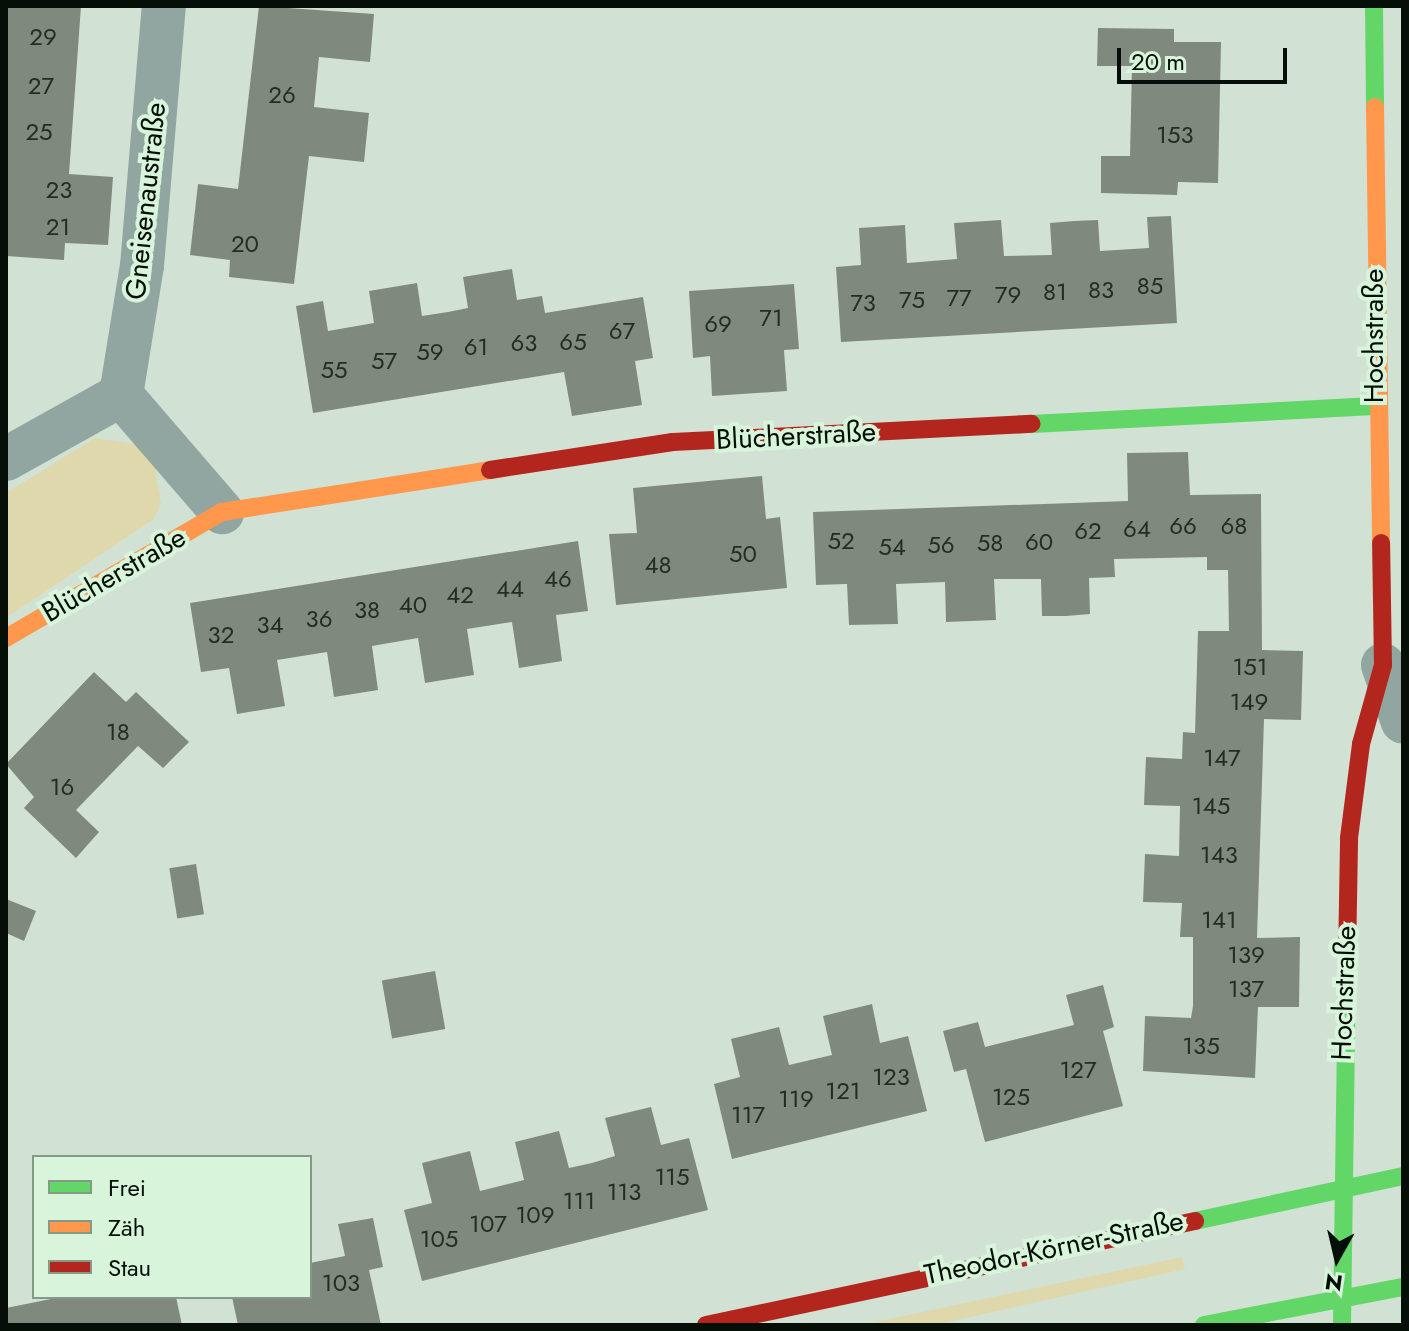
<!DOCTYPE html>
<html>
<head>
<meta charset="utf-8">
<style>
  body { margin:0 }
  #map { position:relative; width:1409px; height:1331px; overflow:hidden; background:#d1e2d4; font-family:Jost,sans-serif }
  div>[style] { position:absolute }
  .green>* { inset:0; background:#dfd8ac }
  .building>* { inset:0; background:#80897d; transform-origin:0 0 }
  .street>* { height:44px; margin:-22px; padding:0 22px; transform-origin:22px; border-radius:22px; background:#91a6a0 }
  .fast>* { height:18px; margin:-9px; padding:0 9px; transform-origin:9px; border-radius:9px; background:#63d668 }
  .slow>* { height:18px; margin:-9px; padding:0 9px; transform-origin:9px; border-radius:9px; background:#ff974d }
  .jam>* { height:18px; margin:-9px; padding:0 9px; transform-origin:9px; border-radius:9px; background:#b3261e }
  span { translate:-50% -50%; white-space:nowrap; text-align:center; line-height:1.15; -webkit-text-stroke:8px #d8f5dc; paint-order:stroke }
  .number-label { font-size:24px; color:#242d24 }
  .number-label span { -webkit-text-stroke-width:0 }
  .street-label { font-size:28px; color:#050e07 }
  .frame { position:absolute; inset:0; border:8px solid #050e07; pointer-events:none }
  .legend { position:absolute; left:32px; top:1155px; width:280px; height:144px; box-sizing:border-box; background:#d8f5dc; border:2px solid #849987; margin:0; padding:10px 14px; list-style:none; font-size:24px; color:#050e07 }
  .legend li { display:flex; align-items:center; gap:16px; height:40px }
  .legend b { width:40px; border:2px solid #849987 }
  .north { position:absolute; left:1297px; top:1219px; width:80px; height:80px; -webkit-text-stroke:6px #d8f5dc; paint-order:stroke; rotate:188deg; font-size:22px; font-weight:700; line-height:32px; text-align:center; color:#050e07 }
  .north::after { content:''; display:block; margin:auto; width:28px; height:36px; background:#050e07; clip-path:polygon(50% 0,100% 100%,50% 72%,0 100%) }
  .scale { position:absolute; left:1117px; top:48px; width:170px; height:36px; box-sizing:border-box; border:4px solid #050e07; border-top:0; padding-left:10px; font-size:24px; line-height:28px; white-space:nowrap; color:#050e07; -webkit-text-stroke:6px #d8f5dc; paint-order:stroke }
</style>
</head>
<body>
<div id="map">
  <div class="green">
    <div style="clip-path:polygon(95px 438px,136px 444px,154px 461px,161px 504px,154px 519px,6px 618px,6px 493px)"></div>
    <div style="clip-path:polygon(1182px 1257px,1185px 1269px,935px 1325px,861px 1325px)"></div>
  </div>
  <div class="building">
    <div style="clip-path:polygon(6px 6px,81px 6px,69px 174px,113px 177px,108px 245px,65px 243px,64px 260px,6px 256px)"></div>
    <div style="clip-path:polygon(259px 6px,374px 14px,370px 62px,319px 57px,314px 107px,369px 113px,364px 162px,309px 156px,294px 284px,229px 277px,230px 260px,190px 255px,198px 184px,238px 189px)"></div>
    <div style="clip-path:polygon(1098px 28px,1174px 29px,1174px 42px,1221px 42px,1218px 183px,1178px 182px,1177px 195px,1101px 193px,1101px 156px,1130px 156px,1132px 66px,1097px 66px)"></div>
    <div style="clip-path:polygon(1171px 216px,1177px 323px,841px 342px,836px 267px,861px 265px,859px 228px,905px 225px,907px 263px,957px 259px,954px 223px,1001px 220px,1004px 256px,1052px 255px,1050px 223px,1074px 221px,1098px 220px,1100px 251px,1149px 248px,1147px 217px)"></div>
    <div style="clip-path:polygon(512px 269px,517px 300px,542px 296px,545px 313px,643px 297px,653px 358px,635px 361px,642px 405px,572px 416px,564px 372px,313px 413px,296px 306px,323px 301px,328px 331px,374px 323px,369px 291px,417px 283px,422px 316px,448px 312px,468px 308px,463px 277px)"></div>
    <div style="clip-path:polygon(794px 284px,799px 349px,784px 350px,787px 391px,712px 396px,710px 356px,693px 358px,689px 291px)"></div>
    <div style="clip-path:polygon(1188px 452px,1190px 495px,1261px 494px,1262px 650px,1303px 651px,1301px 720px,1264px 719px,1257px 938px,1300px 937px,1299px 1007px,1258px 1007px,1255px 1078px,1143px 1071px,1145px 1016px,1191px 1018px,1193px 1006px,1193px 937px,1180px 937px,1182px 903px,1143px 902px,1145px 854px,1179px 856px,1180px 806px,1144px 805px,1146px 757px,1182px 759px,1183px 732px,1195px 733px,1198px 631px,1229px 631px,1228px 570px,1207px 570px,1207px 557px,1114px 559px,1115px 577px,1089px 578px,1090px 614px,1066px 616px,1042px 616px,1041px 579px,994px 579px,996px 620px,946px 622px,945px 582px,896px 584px,898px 624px,849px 625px,847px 584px,816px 585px,813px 512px,1128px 501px,1127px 453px)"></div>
    <div style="clip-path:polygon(762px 476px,766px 519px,780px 517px,787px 588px,616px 605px,609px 534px,637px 533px,633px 488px)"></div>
    <div style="clip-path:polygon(578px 541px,588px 611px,556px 615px,562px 661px,519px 668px,512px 622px,467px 629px,474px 675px,425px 683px,418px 638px,372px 646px,378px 690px,334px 697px,327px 652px,277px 660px,285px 706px,237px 714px,229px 668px,201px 672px,190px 603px)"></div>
    <div style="clip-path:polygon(94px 672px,126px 702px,136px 692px,189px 742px,163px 768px,138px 746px,76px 810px,99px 832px,76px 858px,24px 808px,34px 797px,6px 764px)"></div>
    <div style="left:196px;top:864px;width:51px;height:27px;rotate:81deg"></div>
    <div style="clip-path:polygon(6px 899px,36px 911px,24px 941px,6px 933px)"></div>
    <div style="left:435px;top:971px;width:59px;height:54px;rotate:80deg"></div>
    <div style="clip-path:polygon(1103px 985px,1114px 1027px,1103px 1031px,1123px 1106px,985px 1142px,966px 1069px,954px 1072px,943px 1031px,978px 1022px,985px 1047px,1074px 1025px,1066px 995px)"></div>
    <div style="clip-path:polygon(872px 1004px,880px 1043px,908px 1036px,927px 1111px,732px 1159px,714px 1084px,740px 1077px,731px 1039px,779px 1027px,789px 1065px,832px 1055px,823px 1016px)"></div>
    <div style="clip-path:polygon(651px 1107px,661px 1145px,689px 1138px,708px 1210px,422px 1281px,404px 1210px,432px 1203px,422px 1163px,470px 1151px,480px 1191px,524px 1180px,515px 1142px,559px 1131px,569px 1168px,592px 1163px,615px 1156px,605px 1118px)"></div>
    <div style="clip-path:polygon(373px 1218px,383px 1267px,369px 1270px,381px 1325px,238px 1325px,232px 1297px,310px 1297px,310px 1263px,345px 1256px,338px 1224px)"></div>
    <div style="clip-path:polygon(61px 1297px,176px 1297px,182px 1325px,6px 1325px,6px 1308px)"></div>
  </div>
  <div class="street">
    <div style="left:121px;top:395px;width:131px;rotate:-80.8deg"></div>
    <div style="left:142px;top:266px;width:261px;rotate:-85.2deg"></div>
    <div style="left:121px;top:395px;width:155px;rotate:49.2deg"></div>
    <div style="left:6px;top:459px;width:132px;rotate:-29.1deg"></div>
    <div style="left:1383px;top:665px;width:60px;rotate:70.7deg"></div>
  </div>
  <div class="fast">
    <div style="left:1374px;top:6px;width:101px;rotate:89.4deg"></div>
    <div style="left:1032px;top:424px;width:342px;rotate:-3deg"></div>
    <div style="left:1195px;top:1221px;width:213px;rotate:-12.2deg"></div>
    <div style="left:1204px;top:1325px;width:203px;rotate:-10.8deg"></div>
    <div style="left:1342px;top:1325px;width:367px;rotate:-89.2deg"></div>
  </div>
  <div class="slow">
    <div style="left:1375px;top:107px;width:436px;rotate:89.2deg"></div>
    <div style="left:6px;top:638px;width:250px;rotate:-30.3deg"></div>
    <div style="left:222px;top:512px;width:271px;rotate:-8.9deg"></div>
  </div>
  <div class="jam">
    <div style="left:490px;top:470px;width:185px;rotate:-8.7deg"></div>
    <div style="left:673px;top:442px;width:359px;rotate:-2.9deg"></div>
    <div style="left:1347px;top:958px;width:120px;rotate:-89deg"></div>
    <div style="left:1349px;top:838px;width:95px;rotate:-82.7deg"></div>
    <div style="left:1361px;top:744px;width:82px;rotate:-74.4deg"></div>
    <div style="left:1383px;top:665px;width:122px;rotate:-90.9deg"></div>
    <div style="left:706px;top:1325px;width:500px;rotate:-12deg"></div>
  </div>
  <div class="number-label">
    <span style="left:43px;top:37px">29</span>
    <span style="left:41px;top:86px">27</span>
    <span style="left:282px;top:95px">26</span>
    <span style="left:39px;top:132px">25</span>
    <span style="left:1175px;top:135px">153</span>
    <span style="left:59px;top:190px">23</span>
    <span style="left:58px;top:227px">21</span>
    <span style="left:245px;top:244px">20</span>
    <span style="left:1150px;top:286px">85</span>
    <span style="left:1101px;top:290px">83</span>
    <span style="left:1055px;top:292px">81</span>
    <span style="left:1008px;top:295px">79</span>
    <span style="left:959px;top:298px">77</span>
    <span style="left:912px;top:300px">75</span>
    <span style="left:863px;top:303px">73</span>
    <span style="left:771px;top:318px">71</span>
    <span style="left:718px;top:324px">69</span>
    <span style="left:622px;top:331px">67</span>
    <span style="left:573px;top:342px">65</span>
    <span style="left:524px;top:343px">63</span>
    <span style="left:476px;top:347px">61</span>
    <span style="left:430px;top:352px">59</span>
    <span style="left:384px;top:361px">57</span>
    <span style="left:334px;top:370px">55</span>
    <span style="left:1183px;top:526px">66</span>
    <span style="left:1234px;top:526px">68</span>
    <span style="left:1137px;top:529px">64</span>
    <span style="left:1088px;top:531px">62</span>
    <span style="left:841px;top:541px">52</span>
    <span style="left:1039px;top:542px">60</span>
    <span style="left:990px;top:543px">58</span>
    <span style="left:941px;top:545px">56</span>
    <span style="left:892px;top:547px">54</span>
    <span style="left:743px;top:554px">50</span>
    <span style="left:658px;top:565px">48</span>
    <span style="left:558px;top:579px">46</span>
    <span style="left:510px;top:589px">44</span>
    <span style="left:460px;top:595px">42</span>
    <span style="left:413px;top:605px">40</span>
    <span style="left:367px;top:610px">38</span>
    <span style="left:319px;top:619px">36</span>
    <span style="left:270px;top:625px">34</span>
    <span style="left:221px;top:635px">32</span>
    <span style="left:1250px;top:667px">151</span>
    <span style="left:1249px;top:702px">149</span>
    <span style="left:118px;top:732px">18</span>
    <span style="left:1222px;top:758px">147</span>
    <span style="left:62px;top:787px">16</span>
    <span style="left:1211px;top:806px">145</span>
    <span style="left:1219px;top:855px">143</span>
    <span style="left:1219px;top:920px">141</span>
    <span style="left:1246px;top:955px">139</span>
    <span style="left:1246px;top:989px">137</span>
    <span style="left:1201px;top:1046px">135</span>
    <span style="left:1078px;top:1070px">127</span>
    <span style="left:891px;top:1077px">123</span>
    <span style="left:843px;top:1091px">121</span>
    <span style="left:1011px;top:1097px">125</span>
    <span style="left:796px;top:1099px">119</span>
    <span style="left:748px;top:1115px">117</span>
    <span style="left:672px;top:1177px">115</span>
    <span style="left:624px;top:1192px">113</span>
    <span style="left:579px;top:1201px">111</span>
    <span style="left:535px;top:1215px">109</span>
    <span style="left:488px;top:1224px">107</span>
    <span style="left:439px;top:1239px">105</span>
    <span style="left:341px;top:1283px">103</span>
  </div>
  <div class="street-label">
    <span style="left:146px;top:201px;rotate:-84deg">Gneisenaustraße</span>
    <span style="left:1374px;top:336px;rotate:-90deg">Hochstraße</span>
    <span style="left:796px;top:436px;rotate:-3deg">Blücherstraße</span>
    <span style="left:114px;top:575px;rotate:-30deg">Blücherstraße</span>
    <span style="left:1344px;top:993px;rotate:-88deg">Hochstraße</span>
    <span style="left:1054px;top:1248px;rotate:-12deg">Theodor-Körner-Straße</span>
  </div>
  <div class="frame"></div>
  <ul class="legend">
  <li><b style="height:10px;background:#63d668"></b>Frei</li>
  <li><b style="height:10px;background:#ff974d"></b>Zäh</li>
  <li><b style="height:10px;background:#b3261e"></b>Stau</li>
  </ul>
  <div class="north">N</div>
  <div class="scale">20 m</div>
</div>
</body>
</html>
